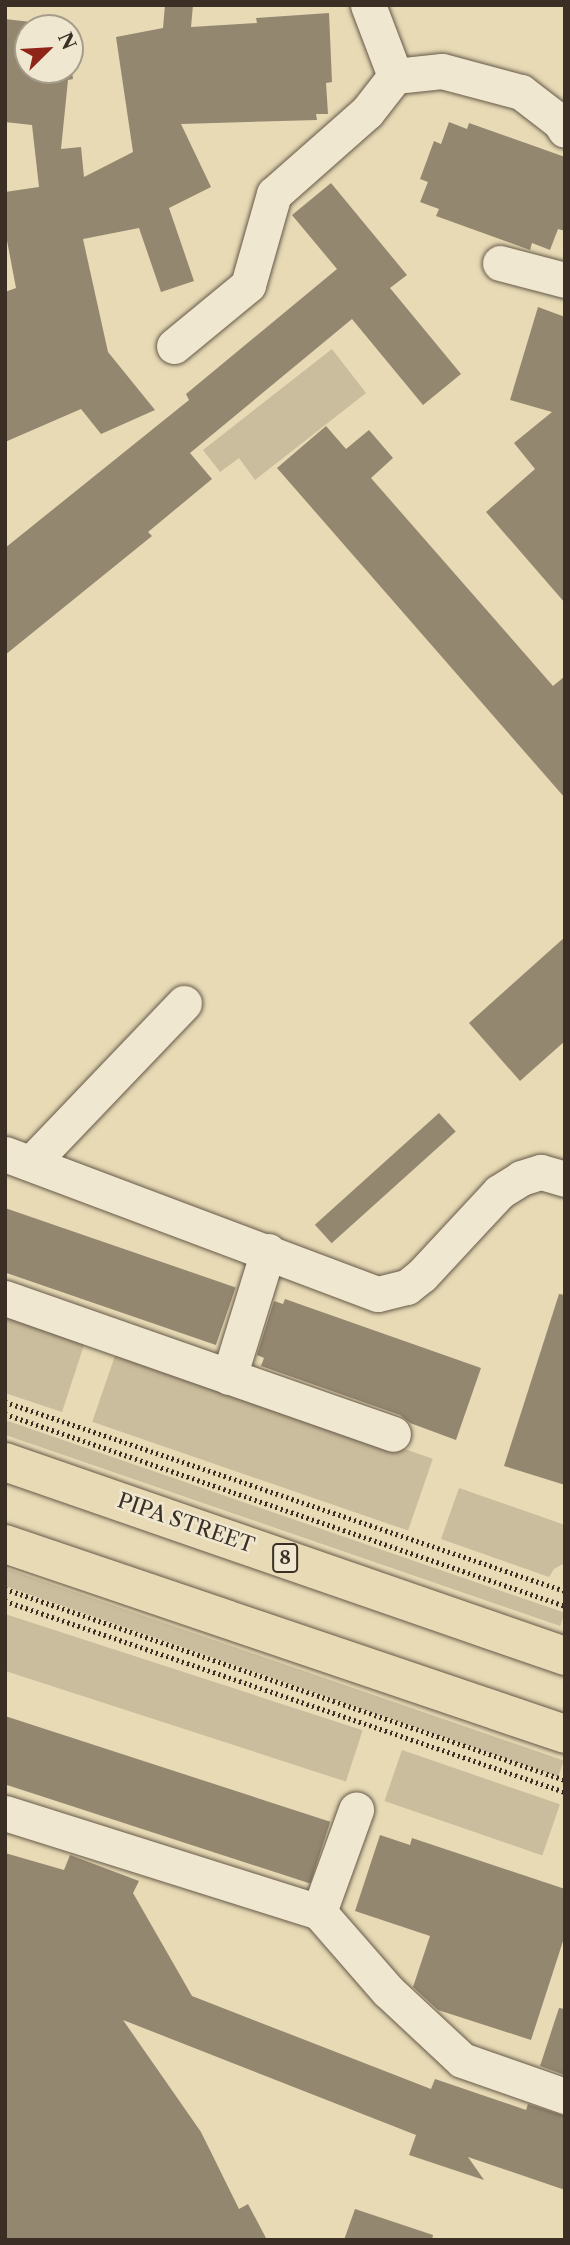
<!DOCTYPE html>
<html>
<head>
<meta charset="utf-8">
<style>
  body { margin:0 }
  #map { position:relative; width:570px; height:2245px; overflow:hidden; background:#e7dab5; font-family:"Libre Caslon Text",serif }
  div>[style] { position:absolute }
  .green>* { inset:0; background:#cabd9d; transform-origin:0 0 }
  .building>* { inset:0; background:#948770; transform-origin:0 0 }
  .path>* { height:4.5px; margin-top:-2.25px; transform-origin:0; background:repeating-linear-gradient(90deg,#3b2e25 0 2px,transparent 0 5.5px) }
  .roads { filter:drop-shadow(0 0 2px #665949) drop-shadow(0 0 2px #665949) }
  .street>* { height:35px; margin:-17.5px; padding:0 17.5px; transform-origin:17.5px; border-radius:17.5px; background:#efe7cf }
  .primary>* { height:38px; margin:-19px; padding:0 19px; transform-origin:19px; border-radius:19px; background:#e7dab5 }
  span { translate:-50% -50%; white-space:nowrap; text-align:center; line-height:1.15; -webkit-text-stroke:5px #efe7cf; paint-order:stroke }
  .shield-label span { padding:2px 5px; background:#efe7cf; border:2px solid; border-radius:5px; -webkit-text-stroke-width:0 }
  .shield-label { font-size:19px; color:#3b2e25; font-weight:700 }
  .street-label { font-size:21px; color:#3b2e25 }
  .frame { position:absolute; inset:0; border:7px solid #3b2e25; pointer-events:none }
  .north { position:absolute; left:14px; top:14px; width:70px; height:70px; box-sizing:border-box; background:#efe7cf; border:2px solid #a79d8b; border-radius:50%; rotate:66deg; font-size:19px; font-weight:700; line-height:28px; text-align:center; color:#3b2e25 }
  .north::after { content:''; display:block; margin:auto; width:24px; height:32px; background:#8f2418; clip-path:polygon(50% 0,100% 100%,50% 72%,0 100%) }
</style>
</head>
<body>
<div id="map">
  <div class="green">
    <div style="clip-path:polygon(332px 349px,366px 393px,255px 480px,239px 458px,220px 472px,203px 450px)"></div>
    <div style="clip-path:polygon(5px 1312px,86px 1339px,62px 1412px,5px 1393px)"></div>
    <div style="left:117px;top:1350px;width:334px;height:76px;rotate:19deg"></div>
    <div style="left:5px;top:1420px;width:592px;height:14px;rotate:19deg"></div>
    <div style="clip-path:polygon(459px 1488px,565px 1525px,565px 1563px,554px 1569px,549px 1577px,441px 1539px)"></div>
    <div style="left:5px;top:1568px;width:591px;height:17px;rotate:19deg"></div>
    <div style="left:5px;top:1614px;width:376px;height:54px;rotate:18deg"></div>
    <div style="left:402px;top:1750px;width:167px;height:54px;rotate:19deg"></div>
  </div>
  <div class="building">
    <div style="clip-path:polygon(165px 5px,193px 5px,191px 27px,257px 23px,256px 18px,329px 13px,332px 82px,326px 83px,328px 114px,316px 114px,317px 120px,181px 124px,211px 187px,169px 208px,194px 281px,161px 292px,139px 228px,83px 239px,108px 352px,155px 410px,101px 434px,81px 409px,5px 442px,5px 292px,16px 288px,5px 230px,5px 192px,39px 187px,32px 125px,5px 122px,5px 19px,66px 26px,28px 28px,28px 70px,70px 70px,70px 57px,73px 79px,68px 80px,61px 149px,81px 147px,84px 177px,133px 152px,116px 37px,163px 28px)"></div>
    <div style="clip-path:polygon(449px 122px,467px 129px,469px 123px,565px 157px,565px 231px,558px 229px,550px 250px,532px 243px,530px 250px,436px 216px,439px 209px,420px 202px,428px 182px,420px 179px,434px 141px,441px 144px)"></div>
    <div style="clip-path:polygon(331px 183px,407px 275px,390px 288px,461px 374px,423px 405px,352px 319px,190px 453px,212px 479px,148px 532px,152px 536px,5px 655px,5px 548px,189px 400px,186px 394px,337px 269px,292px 215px)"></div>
    <div style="clip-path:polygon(538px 307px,565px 317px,565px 603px,486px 512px,535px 469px,514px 443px,552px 412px,510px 400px)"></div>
    <div style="clip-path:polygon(326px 426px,346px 449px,369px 430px,393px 458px,371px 478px,553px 686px,565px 676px,565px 798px,277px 468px)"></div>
    <div style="clip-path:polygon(565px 937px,565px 1041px,520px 1081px,469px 1023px)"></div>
    <div style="left:439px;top:1113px;width:25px;height:167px;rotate:48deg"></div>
    <div style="left:5px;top:1208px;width:244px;height:61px;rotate:19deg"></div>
    <div style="clip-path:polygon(559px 1294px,565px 1295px,565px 1485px,504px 1466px)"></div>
    <div style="clip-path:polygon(285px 1299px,481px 1368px,456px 1440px,410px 1423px,400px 1415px,261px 1366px,264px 1358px,257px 1355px,274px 1301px,283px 1304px)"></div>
    <div style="left:5px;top:1716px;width:342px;height:65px;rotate:18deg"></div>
    <div style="clip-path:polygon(380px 1835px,410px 1845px,412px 1838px,565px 1889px,565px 1935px,531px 2040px,438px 2010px,413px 1987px,430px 1936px,355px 1911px)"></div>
    <div style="clip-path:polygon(5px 1853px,64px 1870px,70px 1855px,139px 1881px,133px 1893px,192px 1996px,431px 2089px,435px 2079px,526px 2110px,528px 2104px,565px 2116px,565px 2190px,468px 2157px,484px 2180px,409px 2155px,416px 2135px,123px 2020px,201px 2132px,239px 2209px,248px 2204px,267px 2240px,5px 2240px)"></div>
    <div style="clip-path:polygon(559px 2008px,565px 2009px,565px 2075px,540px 2066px)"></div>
    <div style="clip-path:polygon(355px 2209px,433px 2235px,432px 2240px,344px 2240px)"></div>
  </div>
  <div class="path">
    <div style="left:5px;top:1402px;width:591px;rotate:18.65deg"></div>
    <div style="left:5px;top:1414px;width:592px;rotate:18.92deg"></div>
    <div style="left:5px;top:1589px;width:592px;rotate:18.83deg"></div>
    <div style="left:5px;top:1601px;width:592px;rotate:18.83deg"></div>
  </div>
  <div class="roads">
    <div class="street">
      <div style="left:368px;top:5px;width:76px;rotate:69.2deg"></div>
      <div style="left:395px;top:76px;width:47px;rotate:-6.1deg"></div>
      <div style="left:442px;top:71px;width:82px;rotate:14.9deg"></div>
      <div style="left:521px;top:92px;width:49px;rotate:37.6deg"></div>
      <div style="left:560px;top:122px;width:9px;rotate:58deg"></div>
      <div style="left:500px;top:263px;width:67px;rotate:14.7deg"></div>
      <div style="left:174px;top:346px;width:96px;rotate:-39.5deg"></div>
      <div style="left:248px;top:285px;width:95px;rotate:-74.1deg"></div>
      <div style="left:274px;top:194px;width:124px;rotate:-41.4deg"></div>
      <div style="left:367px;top:112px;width:46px;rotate:-52.1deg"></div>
      <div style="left:5px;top:1154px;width:398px;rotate:20.6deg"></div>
      <div style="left:378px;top:1294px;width:30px;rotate:-14deg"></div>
      <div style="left:407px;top:1287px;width:19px;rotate:-39deg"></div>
      <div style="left:422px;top:1275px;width:113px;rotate:-47.1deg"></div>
      <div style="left:499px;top:1192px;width:26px;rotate:-32deg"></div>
      <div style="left:521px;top:1178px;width:21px;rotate:-17deg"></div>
      <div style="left:541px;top:1172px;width:25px;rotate:16deg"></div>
      <div style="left:32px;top:1162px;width:220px;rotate:-46.3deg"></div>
      <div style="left:5px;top:1298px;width:411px;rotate:19.3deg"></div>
      <div style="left:229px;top:1377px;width:132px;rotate:-72.8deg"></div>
      <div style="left:5px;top:1813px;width:329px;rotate:17.5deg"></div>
      <div style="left:319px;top:1912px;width:109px;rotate:-70.1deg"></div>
      <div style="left:319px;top:1912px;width:105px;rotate:48.9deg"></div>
      <div style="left:388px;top:1991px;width:101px;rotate:43deg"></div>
      <div style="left:462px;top:2060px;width:109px;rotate:19.3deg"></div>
    </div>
    <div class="primary">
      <div style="left:5px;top:1462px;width:593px;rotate:19.11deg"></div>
      <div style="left:5px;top:1544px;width:591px;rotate:18.74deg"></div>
    </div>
  </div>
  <div class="shield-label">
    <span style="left:285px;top:1558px">8</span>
  </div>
  <div class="street-label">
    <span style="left:186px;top:1523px;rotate:19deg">PIPA STREET</span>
  </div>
  <div class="frame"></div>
  <div class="north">N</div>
</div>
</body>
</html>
